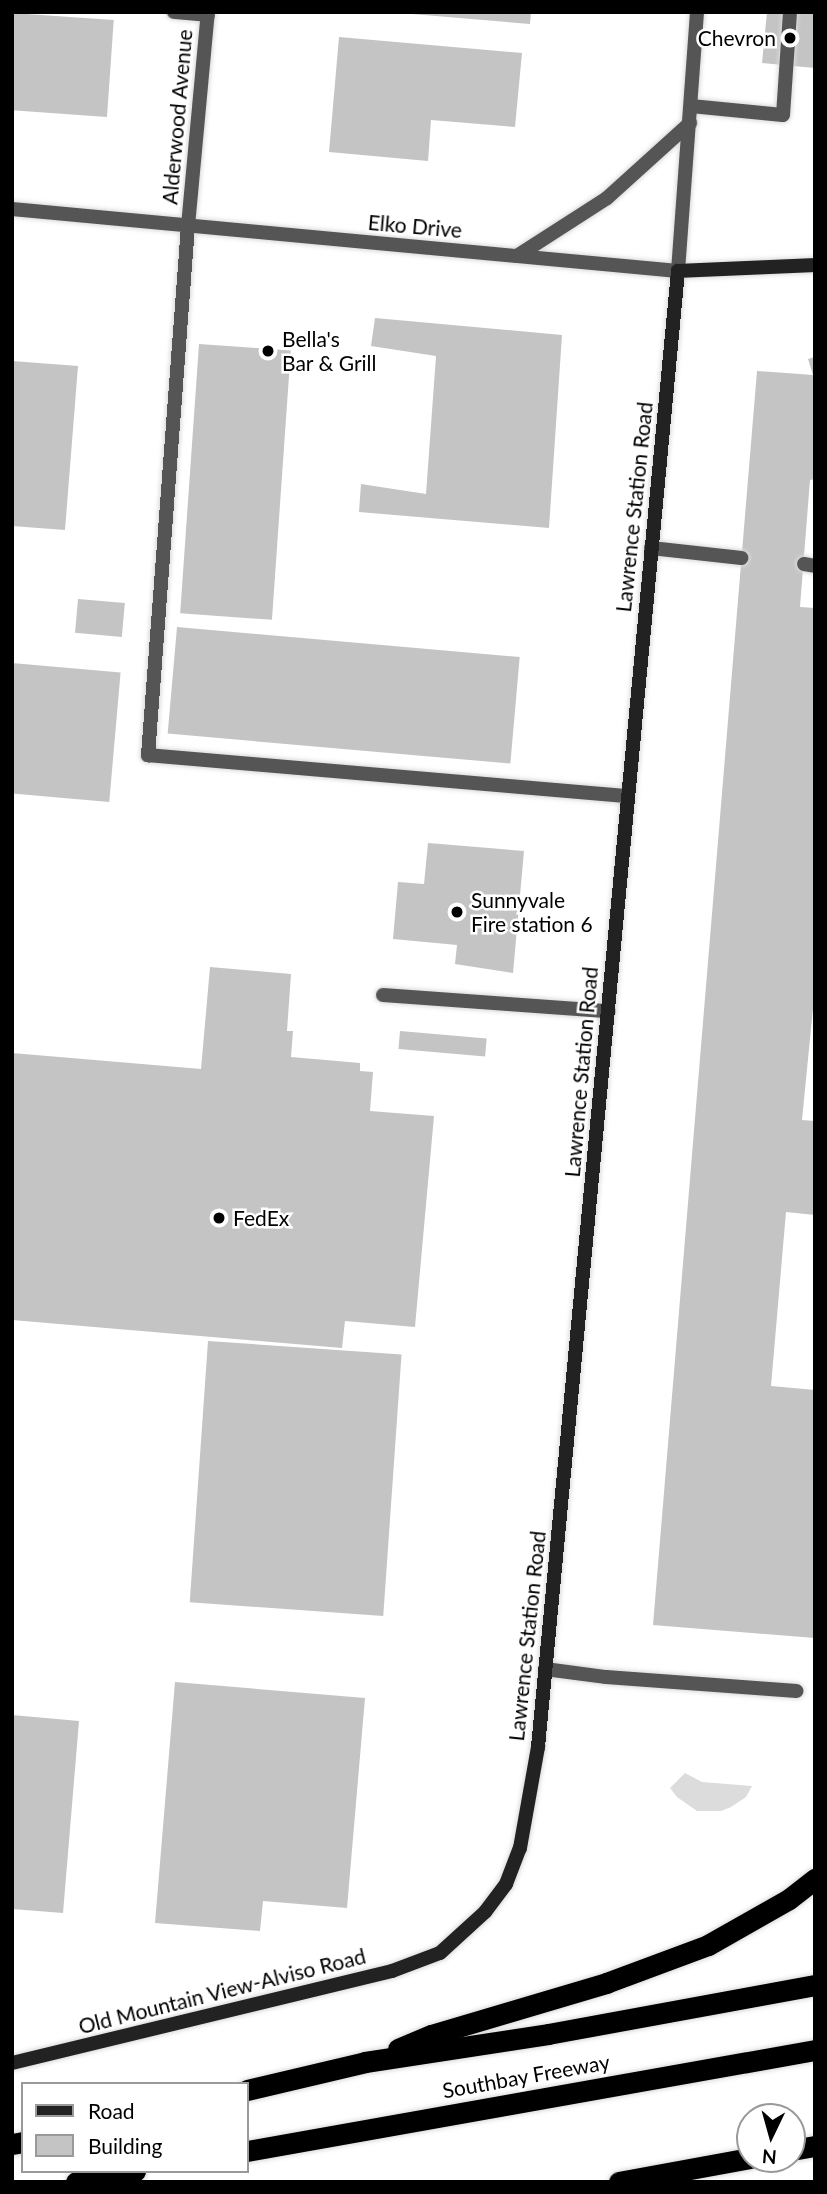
<!DOCTYPE html>
<html>
<head>
<meta charset="utf-8">
<style>
  body { margin:0 }
  #map { position:relative; width:827px; height:2194px; overflow:hidden; background:#fff; font-family:Lato,sans-serif }
  div>[style] { position:absolute }
  .green>* { inset:0; background:#dcdcdc }
  .building>* { inset:0; background:#c4c4c4; transform-origin:0 0 }
  .roads { filter:drop-shadow(0 0 2px #dbdbdb) drop-shadow(0 0 2px #dbdbdb) }
  .lane>* { height:14px; margin:-7px; padding:0 7px; transform-origin:7px; border-radius:7px; background:#555 }
  .street>* { height:14px; margin:-7px; padding:0 7px; transform-origin:7px; border-radius:7px; background:#555 }
  .secondary>* { height:14px; margin:-7px; padding:0 7px; transform-origin:7px; border-radius:7px; background:#222 }
  .highway>* { height:21px; margin:-10.5px; padding:0 10.5px; transform-origin:10.5px; border-radius:10.5px; background:#000 }
  .dots>* { width:19px; height:19px; translate:-50% -50%; box-sizing:border-box; border:4px solid #fff; border-radius:50% }
  span { translate:-50% -50%; white-space:nowrap; text-align:center; line-height:1.15; -webkit-text-stroke:5px #fff; paint-order:stroke }
  .poi-label { font-size:21px; color:#000 }
  .right { translate:-100% -50%; text-align:right }
  .left { translate:0 -50%; text-align:left }
  .street-label { font-size:21px; color:#000 }
  .frame { position:absolute; inset:0; border:14px solid #000; pointer-events:none }
  .legend { position:absolute; left:21px; top:2082px; width:228px; height:91px; box-sizing:border-box; background:#fff; border:2px solid #999; margin:0; padding:9px 12px; list-style:none; font-size:21px; color:#000 }
  .legend li { display:flex; align-items:center; gap:14px; height:35px }
  .legend b { width:35px; border:2px solid #999 }
  .north { position:absolute; left:736px; top:2103px; width:70px; height:70px; box-sizing:border-box; background:#fff; border:2px solid #999; border-radius:50%; rotate:185deg; font-size:19px; font-weight:700; line-height:28px; text-align:center; color:#000 }
  .north::after { content:''; display:block; margin:auto; width:24px; height:32px; background:#000; clip-path:polygon(50% 0,100% 100%,50% 72%,0 100%) }
</style>
</head>
<body>
<div id="map">
  <div class="green">
    <div style="clip-path:polygon(685px 1773px,702px 1782px,752px 1786px,746px 1797px,731px 1807px,721px 1811px,697px 1811px,677px 1797px,670px 1788px)"></div>
  </div>
  <div class="building">
    <div style="clip-path:polygon(388px 12px,531px 12px,530px 24px)"></div>
    <div style="clip-path:polygon(767px 12px,815px 12px,815px 68px,762px 63px)"></div>
    <div style="left:12px;top:13px;width:102px;height:97px;rotate:4deg"></div>
    <div style="clip-path:polygon(339px 37px,522px 53px,515px 127px,431px 120px,428px 161px,329px 152px)"></div>
    <div style="clip-path:polygon(375px 318px,562px 335px,549px 528px,359px 512px,361px 484px,426px 494px,436px 356px,371px 346px)"></div>
    <div style="left:199px;top:344px;width:92px;height:270px;rotate:4deg"></div>
    <div style="clip-path:polygon(815px 357px,815px 479px,810px 480px,800px 607px,815px 608px,815px 988px,802px 1120px,815px 1121px,815px 1215px,786px 1212px,771px 1386px,815px 1390px,815px 1638px,653px 1625px,757px 371px,813px 375px,808px 359px)"></div>
    <div style="clip-path:polygon(12px 361px,78px 366px,65px 530px,12px 526px)"></div>
    <div style="left:78px;top:599px;width:47px;height:34px;rotate:5deg"></div>
    <div style="left:177px;top:627px;width:344px;height:107px;rotate:5deg"></div>
    <div style="left:12px;top:663px;width:109px;height:130px;rotate:5deg"></div>
    <div style="clip-path:polygon(428px 843px,524px 851px,513px 973px,455px 964px,457px 945px,393px 939px,398px 882px,424px 884px)"></div>
    <div style="clip-path:polygon(210px 967px,291px 974px,287px 1031px,293px 1031px,291px 1057px,360px 1063px,360px 1071px,373px 1072px,370px 1111px,434px 1116px,415px 1327px,345px 1321px,342px 1348px,12px 1320px,12px 1053px,201px 1069px)"></div>
    <div style="left:400px;top:1031px;width:87px;height:18px;rotate:5deg"></div>
    <div style="left:208px;top:1341px;width:194px;height:262px;rotate:4deg"></div>
    <div style="clip-path:polygon(175px 1682px,365px 1698px,347px 1908px,263px 1901px,260px 1931px,155px 1923px)"></div>
    <div style="clip-path:polygon(12px 1715px,79px 1721px,63px 1913px,12px 1909px)"></div>
  </div>
  <div class="roads">
    <div class="lane">
      <div style="left:174px;top:12px;width:34px;rotate:5deg"></div>
      <div style="left:691px;top:106px;width:92px;rotate:5.6deg"></div>
      <div style="left:783px;top:115px;width:103px;rotate:-86.1deg"></div>
      <div style="left:188px;top:226px;width:531px;rotate:94.32deg"></div>
      <div style="left:148px;top:755px;width:481px;rotate:4.9deg"></div>
      <div style="left:651px;top:548px;width:91px;rotate:6.3deg"></div>
      <div style="left:804px;top:564px;width:11px;rotate:10deg"></div>
      <div style="left:383px;top:995px;width:226px;rotate:4.1deg"></div>
      <div style="left:545px;top:1669px;width:62px;rotate:7.5deg"></div>
      <div style="left:606px;top:1677px;width:191px;rotate:4.2deg"></div>
    </div>
    <div class="street">
      <div style="left:12px;top:209px;width:669px;rotate:5.32deg"></div>
      <div style="left:678px;top:271px;width:260px;rotate:-85.8deg"></div>
      <div style="left:188px;top:226px;width:215px;rotate:-84.7deg"></div>
      <div style="left:517px;top:256px;width:107px;rotate:-32.8deg"></div>
      <div style="left:607px;top:198px;width:112px;rotate:-42.1deg"></div>
    </div>
    <div class="secondary">
      <div style="left:12px;top:2063px;width:391px;rotate:-13.6deg"></div>
      <div style="left:392px;top:1971px;width:51px;rotate:-20.6deg"></div>
      <div style="left:440px;top:1953px;width:61px;rotate:-42.3deg"></div>
      <div style="left:485px;top:1912px;width:35px;rotate:-53deg"></div>
      <div style="left:506px;top:1884px;width:39px;rotate:-69deg"></div>
      <div style="left:520px;top:1848px;width:103px;rotate:-79.9deg"></div>
      <div style="left:538px;top:1747px;width:1483px;rotate:-84.58deg"></div>
      <div style="left:678px;top:271px;width:137px;rotate:-2.5deg"></div>
    </div>
    <div class="highway">
      <div style="left:398px;top:2049px;width:36px;rotate:-23deg"></div>
      <div style="left:431px;top:2035px;width:183px;rotate:-16.5deg"></div>
      <div style="left:606px;top:1983px;width:109px;rotate:-20.4deg"></div>
      <div style="left:708px;top:1945px;width:93px;rotate:-29.6deg"></div>
      <div style="left:789px;top:1899px;width:33px;rotate:-38deg"></div>
      <div style="left:247px;top:2090px;width:121px;rotate:-13.3deg"></div>
      <div style="left:365px;top:2062px;width:185px;rotate:-8.7deg"></div>
      <div style="left:548px;top:2034px;width:271px;rotate:-10.4deg"></div>
      <div style="left:12px;top:2144px;width:11px;rotate:-10deg"></div>
      <div style="left:792px;top:2150px;width:23px;rotate:-10deg"></div>
      <div style="left:247px;top:2151px;width:577px;rotate:-10.08deg"></div>
      <div style="left:76px;top:2182px;width:60px;rotate:-10.6deg"></div>
      <div style="left:619px;top:2182px;width:133px;rotate:-10.4deg"></div>
    </div>
  </div>
  <div class="dots">
    <div style="left:790px;top:38px;background:#000"></div>
    <div style="left:268px;top:351px;background:#000"></div>
    <div style="left:457px;top:912px;background:#000"></div>
    <div style="left:219px;top:1218px;background:#000"></div>
  </div>
  <div class="poi-label">
    <span class="right" style="left:776px;top:38px">Chevron</span>
    <span class="left" style="left:282px;top:351px">Bella's<br>Bar &amp; Grill</span>
    <span class="left" style="left:471px;top:912px">Sunnyvale<br>Fire station 6</span>
    <span class="left" style="left:233px;top:1218px">FedEx</span>
  </div>
  <div class="street-label">
    <span style="left:177px;top:117px;rotate:-85deg">Alderwood Avenue</span>
    <span style="left:415px;top:226px;rotate:5deg">Elko Drive</span>
    <span style="left:634px;top:507px;rotate:-84deg">Lawrence Station Road</span>
    <span style="left:581px;top:1072px;rotate:-85deg">Lawrence Station Road</span>
    <span style="left:527px;top:1636px;rotate:-84deg">Lawrence Station Road</span>
    <span style="left:222px;top:1991px;rotate:-14deg">Old Mountain View-Alviso Road</span>
    <span style="left:526px;top:2076px;rotate:-10deg">Southbay Freeway</span>
  </div>
  <div class="frame"></div>
  <ul class="legend">
  <li><b style="height:9px;background:#222"></b>Road</li>
  <li><b style="height:19px;background:#c4c4c4"></b>Building</li>
  </ul>
  <div class="north">N</div>
</div>
</body>
</html>
